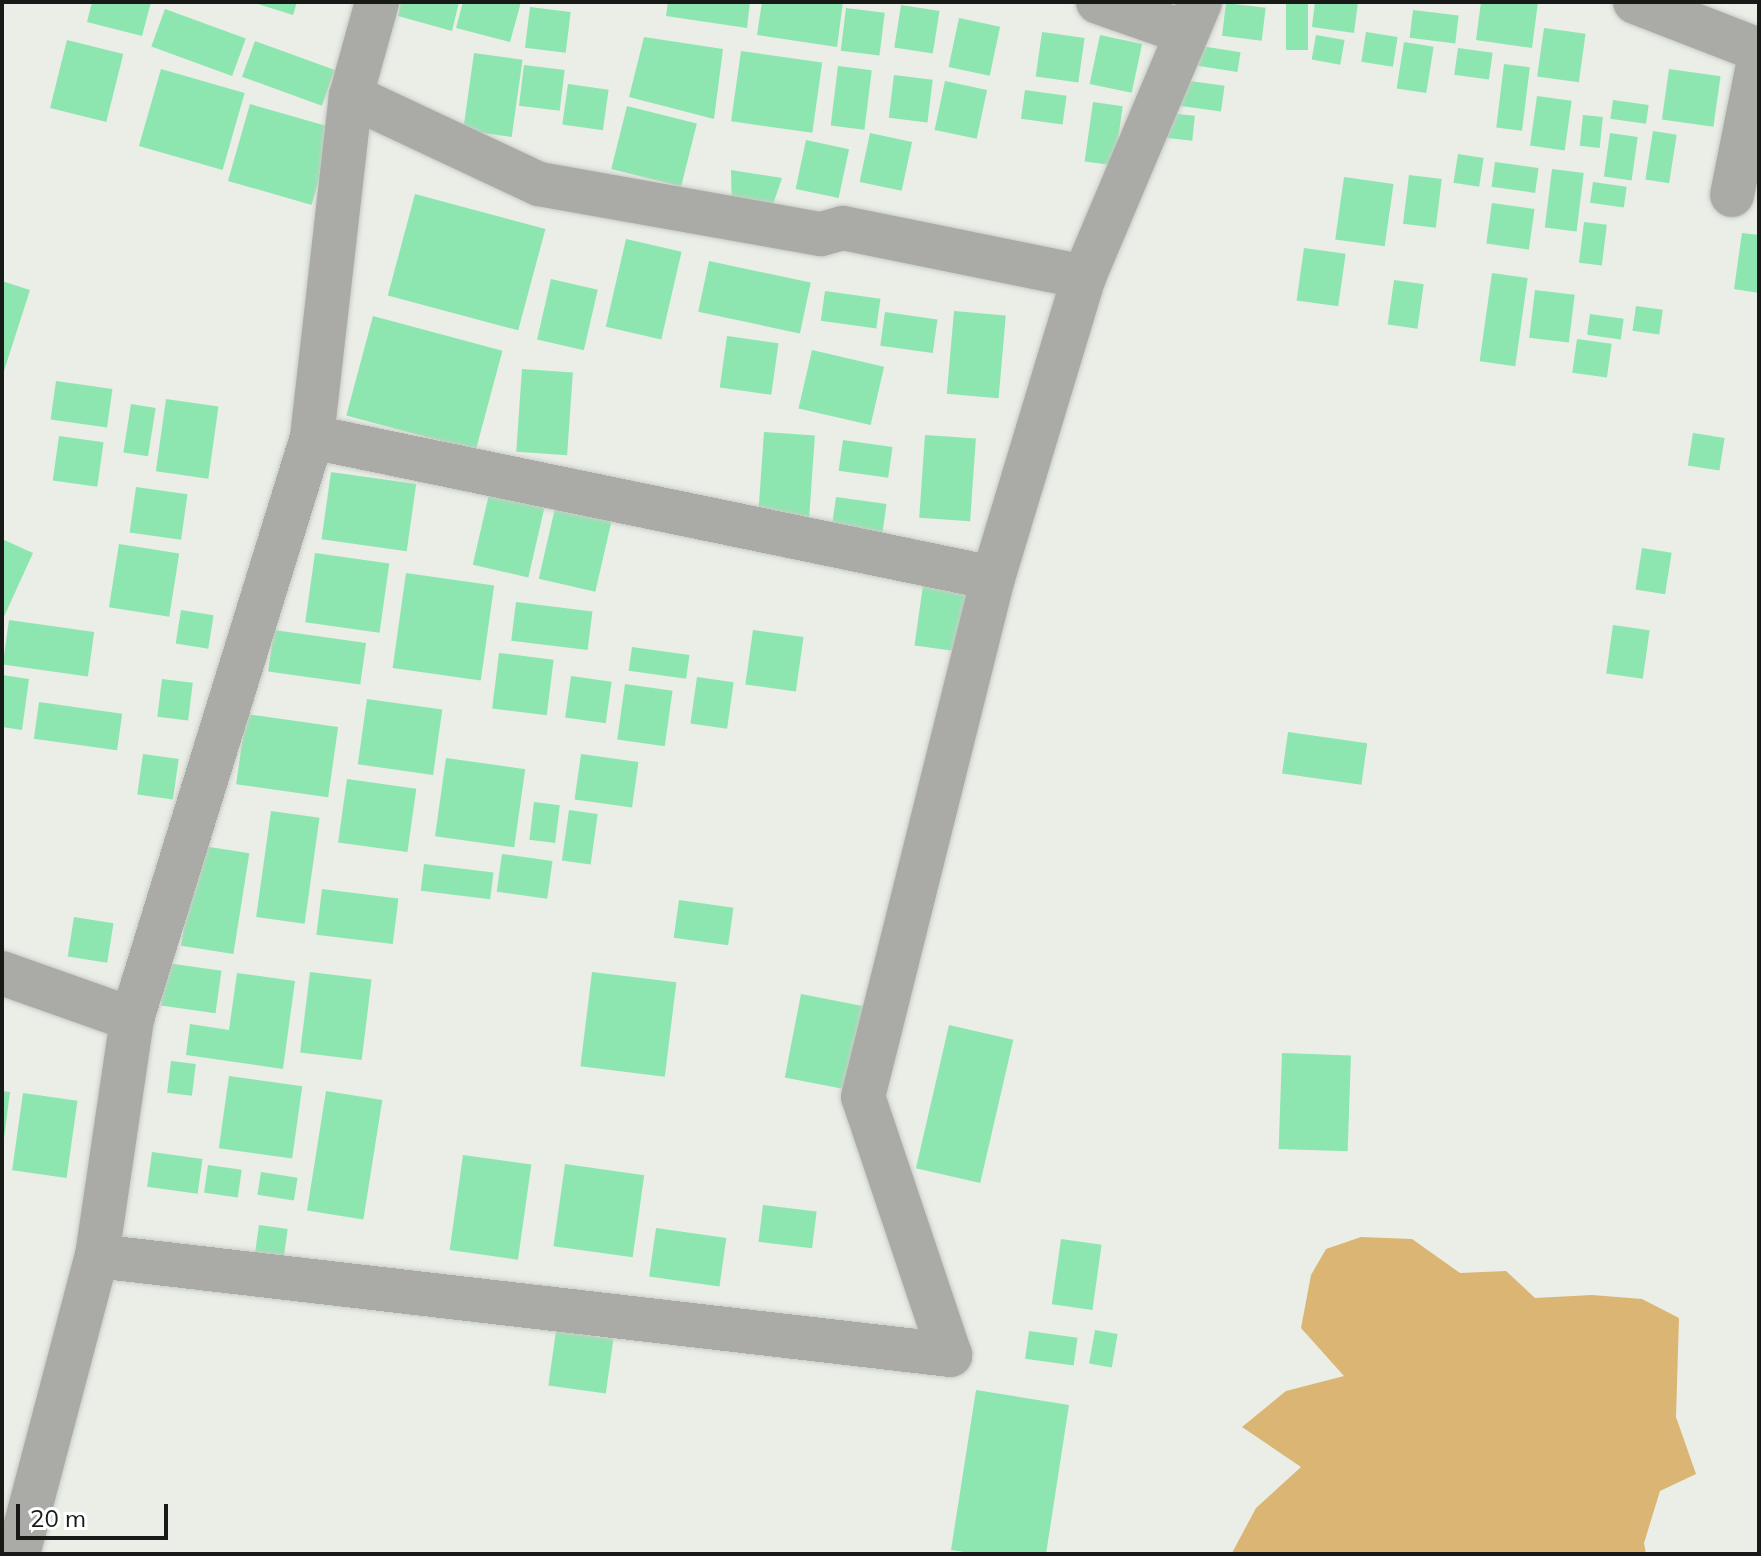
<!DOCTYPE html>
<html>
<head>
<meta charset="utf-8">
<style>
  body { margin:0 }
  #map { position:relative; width:1761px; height:1556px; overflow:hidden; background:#eaeee7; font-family:Mulish,sans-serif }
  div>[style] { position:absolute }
  .green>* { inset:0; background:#dab573 }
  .building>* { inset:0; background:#8de6af; transform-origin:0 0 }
  .roads { filter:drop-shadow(0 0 2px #c8ccc6) drop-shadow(0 0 2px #c8ccc6) }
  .minor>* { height:44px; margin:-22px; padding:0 22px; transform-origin:22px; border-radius:22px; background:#aaaaa6 }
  span { translate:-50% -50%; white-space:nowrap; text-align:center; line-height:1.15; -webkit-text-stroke:6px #fff; paint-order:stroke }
  .frame { position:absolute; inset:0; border:4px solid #181a17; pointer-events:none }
  .scale { position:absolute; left:16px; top:1504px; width:152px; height:36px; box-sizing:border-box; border:4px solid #181a17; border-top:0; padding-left:10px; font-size:24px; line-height:28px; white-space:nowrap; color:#181a17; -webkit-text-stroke:6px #fff; paint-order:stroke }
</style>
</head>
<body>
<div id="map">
  <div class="green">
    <div style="clip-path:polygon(1361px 1237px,1412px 1239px,1460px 1273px,1506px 1271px,1535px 1298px,1592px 1295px,1642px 1299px,1679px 1318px,1676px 1417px,1696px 1474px,1660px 1491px,1644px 1543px,1646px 1554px,1232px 1553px,1256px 1508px,1301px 1467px,1242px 1427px,1286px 1391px,1344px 1376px,1301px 1328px,1311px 1275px,1326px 1249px)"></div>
  </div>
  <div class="building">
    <div style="clip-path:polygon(92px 2px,151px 2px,142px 36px,87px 22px)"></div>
    <div style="clip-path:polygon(252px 2px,297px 2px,293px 15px)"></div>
    <div style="clip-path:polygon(401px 2px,459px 2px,452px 31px,398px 16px)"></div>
    <div style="clip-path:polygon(463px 2px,521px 2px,510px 42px,456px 28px)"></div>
    <div style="clip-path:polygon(668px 2px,750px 2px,747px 28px,666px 16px)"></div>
    <div style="clip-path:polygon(762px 2px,843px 2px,837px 47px,757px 35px)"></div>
    <div style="left:1286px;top:2px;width:22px;height:48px"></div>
    <div style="clip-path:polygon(1315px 2px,1358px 2px,1354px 33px,1312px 27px)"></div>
    <div style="clip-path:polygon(1481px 2px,1538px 2px,1532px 48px,1476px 40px)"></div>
    <div style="left:1226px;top:3px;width:40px;height:33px;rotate:7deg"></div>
    <div style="left:901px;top:5px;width:39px;height:43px;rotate:9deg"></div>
    <div style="left:530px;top:7px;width:41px;height:41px;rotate:7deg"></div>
    <div style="left:846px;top:8px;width:39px;height:43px;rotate:7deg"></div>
    <div style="left:165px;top:9px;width:86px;height:40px;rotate:20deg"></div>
    <div style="left:1413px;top:10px;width:46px;height:28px;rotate:7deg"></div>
    <div style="left:959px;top:18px;width:42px;height:50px;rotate:12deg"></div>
    <div style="left:1544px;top:28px;width:42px;height:49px;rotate:8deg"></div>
    <div style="left:1042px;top:32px;width:43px;height:45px;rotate:8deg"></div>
    <div style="left:1366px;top:32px;width:32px;height:30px;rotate:9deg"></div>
    <div style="left:1100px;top:35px;width:43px;height:50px;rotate:12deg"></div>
    <div style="left:1316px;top:35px;width:29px;height:25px;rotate:10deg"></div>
    <div style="clip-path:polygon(644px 37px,723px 49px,714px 119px,629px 97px)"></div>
    <div style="left:67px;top:40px;width:58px;height:70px;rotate:14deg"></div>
    <div style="left:255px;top:41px;width:85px;height:38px;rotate:20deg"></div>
    <div style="left:1404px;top:42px;width:30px;height:47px;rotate:9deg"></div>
    <div style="left:1201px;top:46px;width:40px;height:20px;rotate:9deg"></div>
    <div style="left:1458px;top:48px;width:35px;height:27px;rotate:8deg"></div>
    <div style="left:741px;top:51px;width:82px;height:71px;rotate:8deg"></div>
    <div style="left:474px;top:53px;width:49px;height:78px;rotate:8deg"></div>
    <div style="left:1504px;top:64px;width:26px;height:64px;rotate:7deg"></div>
    <div style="left:524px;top:65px;width:41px;height:41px;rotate:7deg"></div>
    <div style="left:838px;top:66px;width:34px;height:60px;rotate:7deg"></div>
    <div style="left:161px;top:69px;width:87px;height:80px;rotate:16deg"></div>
    <div style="left:1669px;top:69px;width:52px;height:51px;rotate:8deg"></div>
    <div style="left:894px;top:75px;width:39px;height:43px;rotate:7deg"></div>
    <div style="left:1183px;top:80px;width:42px;height:26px;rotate:8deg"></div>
    <div style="left:945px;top:81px;width:43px;height:50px;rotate:12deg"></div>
    <div style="left:568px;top:84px;width:41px;height:41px;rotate:8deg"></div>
    <div style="left:1025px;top:90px;width:42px;height:29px;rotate:8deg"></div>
    <div style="left:1537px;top:96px;width:35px;height:50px;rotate:8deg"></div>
    <div style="left:1613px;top:100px;width:36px;height:19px;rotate:8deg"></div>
    <div style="left:1093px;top:102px;width:30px;height:60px;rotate:8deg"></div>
    <div style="left:250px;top:104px;width:87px;height:80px;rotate:16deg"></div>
    <div style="left:627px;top:106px;width:72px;height:65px;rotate:14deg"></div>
    <div style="left:1168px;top:113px;width:27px;height:25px;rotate:6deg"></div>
    <div style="left:1583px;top:115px;width:20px;height:31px;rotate:6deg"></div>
    <div style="left:1653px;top:131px;width:24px;height:49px;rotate:9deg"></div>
    <div style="left:870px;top:133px;width:43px;height:50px;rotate:12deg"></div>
    <div style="left:1610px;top:133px;width:28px;height:44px;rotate:8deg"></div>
    <div style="left:806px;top:140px;width:44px;height:50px;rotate:12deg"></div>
    <div style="left:1458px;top:154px;width:26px;height:29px;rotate:9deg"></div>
    <div style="left:1495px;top:162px;width:44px;height:25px;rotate:8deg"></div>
    <div style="left:1552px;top:169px;width:32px;height:59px;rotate:7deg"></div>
    <div style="clip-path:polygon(731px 170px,782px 178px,768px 219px,732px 211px)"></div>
    <div style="left:1409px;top:175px;width:33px;height:49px;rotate:7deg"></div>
    <div style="left:1344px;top:177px;width:50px;height:63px;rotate:8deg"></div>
    <div style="left:1593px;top:182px;width:34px;height:21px;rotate:8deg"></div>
    <div style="left:415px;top:194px;width:135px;height:105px;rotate:15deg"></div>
    <div style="left:1492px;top:203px;width:43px;height:41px;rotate:8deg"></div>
    <div style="left:1584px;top:222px;width:23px;height:41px;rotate:7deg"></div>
    <div style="clip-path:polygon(1742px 233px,1759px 235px,1759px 293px,1734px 289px)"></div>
    <div style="left:626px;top:239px;width:57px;height:90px;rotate:13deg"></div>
    <div style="left:1304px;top:248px;width:42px;height:53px;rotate:8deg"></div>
    <div style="left:709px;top:261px;width:104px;height:52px;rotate:12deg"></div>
    <div style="left:1492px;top:273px;width:36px;height:89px;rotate:8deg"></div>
    <div style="left:551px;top:279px;width:48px;height:62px;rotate:13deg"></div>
    <div style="left:1394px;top:280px;width:30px;height:45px;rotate:8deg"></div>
    <div style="clip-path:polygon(2px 281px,30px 290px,3px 374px,2px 374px)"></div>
    <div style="left:1535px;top:290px;width:40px;height:48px;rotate:7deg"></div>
    <div style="left:825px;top:291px;width:56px;height:30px;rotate:8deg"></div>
    <div style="left:1636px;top:306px;width:27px;height:25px;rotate:8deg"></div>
    <div style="left:954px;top:311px;width:52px;height:83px;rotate:5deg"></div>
    <div style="left:885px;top:312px;width:53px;height:34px;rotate:8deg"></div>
    <div style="left:1590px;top:314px;width:34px;height:21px;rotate:8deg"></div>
    <div style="left:373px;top:316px;width:134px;height:103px;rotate:15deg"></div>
    <div style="left:727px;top:336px;width:52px;height:52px;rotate:8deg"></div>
    <div style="left:1577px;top:339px;width:35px;height:34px;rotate:8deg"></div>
    <div style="left:812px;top:350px;width:74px;height:60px;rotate:13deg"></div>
    <div style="left:522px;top:369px;width:51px;height:83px;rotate:4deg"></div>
    <div style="left:56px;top:381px;width:57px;height:39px;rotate:8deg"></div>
    <div style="left:166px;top:399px;width:53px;height:73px;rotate:8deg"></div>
    <div style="left:131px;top:404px;width:25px;height:49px;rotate:9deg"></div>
    <div style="left:764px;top:432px;width:51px;height:83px;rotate:4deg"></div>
    <div style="left:1693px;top:433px;width:32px;height:33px;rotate:9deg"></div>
    <div style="left:925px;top:435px;width:51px;height:83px;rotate:4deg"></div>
    <div style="left:59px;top:436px;width:45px;height:45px;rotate:8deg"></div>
    <div style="left:843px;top:440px;width:50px;height:31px;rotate:8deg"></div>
    <div style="left:331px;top:472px;width:86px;height:68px;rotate:8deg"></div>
    <div style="left:493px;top:477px;width:57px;height:90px;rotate:13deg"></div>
    <div style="left:136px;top:487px;width:52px;height:46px;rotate:8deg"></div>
    <div style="left:559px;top:491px;width:58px;height:90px;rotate:13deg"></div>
    <div style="left:836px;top:497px;width:51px;height:32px;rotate:8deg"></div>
    <div style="clip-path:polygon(2px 539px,33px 553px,2px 621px)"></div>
    <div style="left:119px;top:544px;width:61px;height:64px;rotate:9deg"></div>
    <div style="left:1642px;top:548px;width:30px;height:42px;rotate:9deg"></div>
    <div style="left:315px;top:553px;width:75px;height:70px;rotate:8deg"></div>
    <div style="left:406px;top:573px;width:89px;height:96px;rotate:8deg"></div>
    <div style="left:923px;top:585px;width:48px;height:61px;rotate:8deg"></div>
    <div style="left:516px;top:602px;width:77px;height:39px;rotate:7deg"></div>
    <div style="left:181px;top:610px;width:33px;height:34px;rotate:9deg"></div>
    <div style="left:9px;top:620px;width:86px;height:45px;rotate:8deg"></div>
    <div style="left:1613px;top:625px;width:37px;height:49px;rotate:8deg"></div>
    <div style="left:274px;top:630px;width:93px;height:42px;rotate:8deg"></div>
    <div style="left:753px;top:630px;width:51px;height:55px;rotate:8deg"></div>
    <div style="left:632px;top:647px;width:58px;height:24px;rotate:8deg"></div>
    <div style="left:499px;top:653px;width:55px;height:56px;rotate:7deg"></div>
    <div style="clip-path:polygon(2px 675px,29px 679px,22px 730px,2px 727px)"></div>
    <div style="left:571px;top:676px;width:41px;height:42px;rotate:8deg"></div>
    <div style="left:697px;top:677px;width:37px;height:47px;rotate:8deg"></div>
    <div style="left:162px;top:679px;width:31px;height:38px;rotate:7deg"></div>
    <div style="left:625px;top:684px;width:48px;height:56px;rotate:8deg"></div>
    <div style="left:367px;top:699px;width:76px;height:66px;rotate:8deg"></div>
    <div style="left:39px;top:702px;width:84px;height:37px;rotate:8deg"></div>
    <div style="left:246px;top:714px;width:93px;height:71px;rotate:8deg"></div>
    <div style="left:1288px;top:732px;width:80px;height:42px;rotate:8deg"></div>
    <div style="left:143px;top:754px;width:36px;height:41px;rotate:8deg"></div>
    <div style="left:581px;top:754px;width:58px;height:46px;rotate:8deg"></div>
    <div style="left:446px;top:758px;width:80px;height:79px;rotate:8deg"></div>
    <div style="left:347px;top:779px;width:70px;height:64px;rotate:8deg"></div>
    <div style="left:534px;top:802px;width:26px;height:38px;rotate:7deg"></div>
    <div style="left:569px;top:810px;width:29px;height:51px;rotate:8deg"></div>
    <div style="left:271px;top:811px;width:49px;height:107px;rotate:8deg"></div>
    <div style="left:197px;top:845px;width:53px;height:102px;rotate:9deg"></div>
    <div style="left:502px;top:854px;width:51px;height:38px;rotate:8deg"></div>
    <div style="left:424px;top:864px;width:70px;height:27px;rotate:7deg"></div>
    <div style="left:322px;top:889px;width:77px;height:46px;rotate:7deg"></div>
    <div style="left:679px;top:900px;width:55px;height:38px;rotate:8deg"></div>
    <div style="left:74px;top:917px;width:40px;height:40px;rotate:9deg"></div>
    <div style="left:167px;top:963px;width:55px;height:43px;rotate:8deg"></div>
    <div style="left:310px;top:972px;width:62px;height:81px;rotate:7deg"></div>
    <div style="left:592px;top:972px;width:85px;height:95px;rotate:7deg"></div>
    <div style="clip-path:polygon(237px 973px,295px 981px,283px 1069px,186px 1055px,190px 1024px,229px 1030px)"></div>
    <div style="left:801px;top:994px;width:64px;height:85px;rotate:11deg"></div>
    <div style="left:949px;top:1025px;width:66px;height:147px;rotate:13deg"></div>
    <div style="left:1282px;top:1053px;width:69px;height:96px;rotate:2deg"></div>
    <div style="left:171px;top:1061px;width:25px;height:32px;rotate:7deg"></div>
    <div style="left:229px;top:1076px;width:74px;height:73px;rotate:8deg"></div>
    <div style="clip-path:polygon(2px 1091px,10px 1092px,4px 1138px,2px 1138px)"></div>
    <div style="left:326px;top:1091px;width:57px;height:121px;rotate:9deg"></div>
    <div style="left:23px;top:1093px;width:55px;height:78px;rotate:8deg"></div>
    <div style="left:152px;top:1152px;width:51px;height:35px;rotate:8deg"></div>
    <div style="left:463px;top:1155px;width:69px;height:96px;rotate:8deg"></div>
    <div style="left:565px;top:1164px;width:80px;height:83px;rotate:8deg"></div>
    <div style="left:208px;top:1165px;width:34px;height:28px;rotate:8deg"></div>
    <div style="left:261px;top:1172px;width:37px;height:23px;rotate:9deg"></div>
    <div style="left:763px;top:1205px;width:54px;height:37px;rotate:7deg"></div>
    <div style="left:259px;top:1225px;width:29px;height:30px;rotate:8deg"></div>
    <div style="left:656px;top:1228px;width:71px;height:49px;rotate:8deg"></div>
    <div style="left:1061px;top:1239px;width:41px;height:66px;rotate:8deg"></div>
    <div style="left:1095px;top:1330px;width:23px;height:34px;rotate:10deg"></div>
    <div style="left:556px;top:1331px;width:58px;height:55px;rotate:8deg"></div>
    <div style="left:1029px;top:1331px;width:49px;height:28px;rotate:8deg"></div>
    <div style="clip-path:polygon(976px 1390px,1069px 1405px,1046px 1554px,977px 1554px,951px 1550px)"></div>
  </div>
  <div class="roads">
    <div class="minor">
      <div style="left:1098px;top:2px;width:94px;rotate:19.2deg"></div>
      <div style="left:1635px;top:2px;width:133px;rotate:21.2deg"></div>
      <div style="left:351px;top:96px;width:208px;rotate:25.1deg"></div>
      <div style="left:539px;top:184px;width:286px;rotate:10.1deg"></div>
      <div style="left:821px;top:234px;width:23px;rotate:-15deg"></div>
      <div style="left:843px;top:228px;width:246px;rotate:11.5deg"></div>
      <div style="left:1732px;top:195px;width:138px;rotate:-78.7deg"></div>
      <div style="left:312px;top:437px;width:695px;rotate:11.7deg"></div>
      <div style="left:2px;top:973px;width:138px;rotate:19.5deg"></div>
      <div style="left:97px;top:1256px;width:859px;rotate:6.62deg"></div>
      <div style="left:950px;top:1355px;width:272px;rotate:-108.6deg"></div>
      <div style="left:863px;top:1097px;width:535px;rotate:-75.94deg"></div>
      <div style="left:993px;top:578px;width:314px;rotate:-73.2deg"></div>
      <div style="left:1084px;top:277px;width:298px;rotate:-67.1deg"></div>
      <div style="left:18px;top:1554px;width:308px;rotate:-75.2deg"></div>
      <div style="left:97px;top:1256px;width:240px;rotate:-81.6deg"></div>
      <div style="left:132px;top:1019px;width:609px;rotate:-72.81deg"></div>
      <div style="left:312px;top:437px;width:343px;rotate:-83.5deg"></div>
      <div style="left:351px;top:96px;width:98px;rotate:-74.5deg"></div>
    </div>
  </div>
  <div class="frame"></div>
  <div class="scale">20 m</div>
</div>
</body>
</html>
